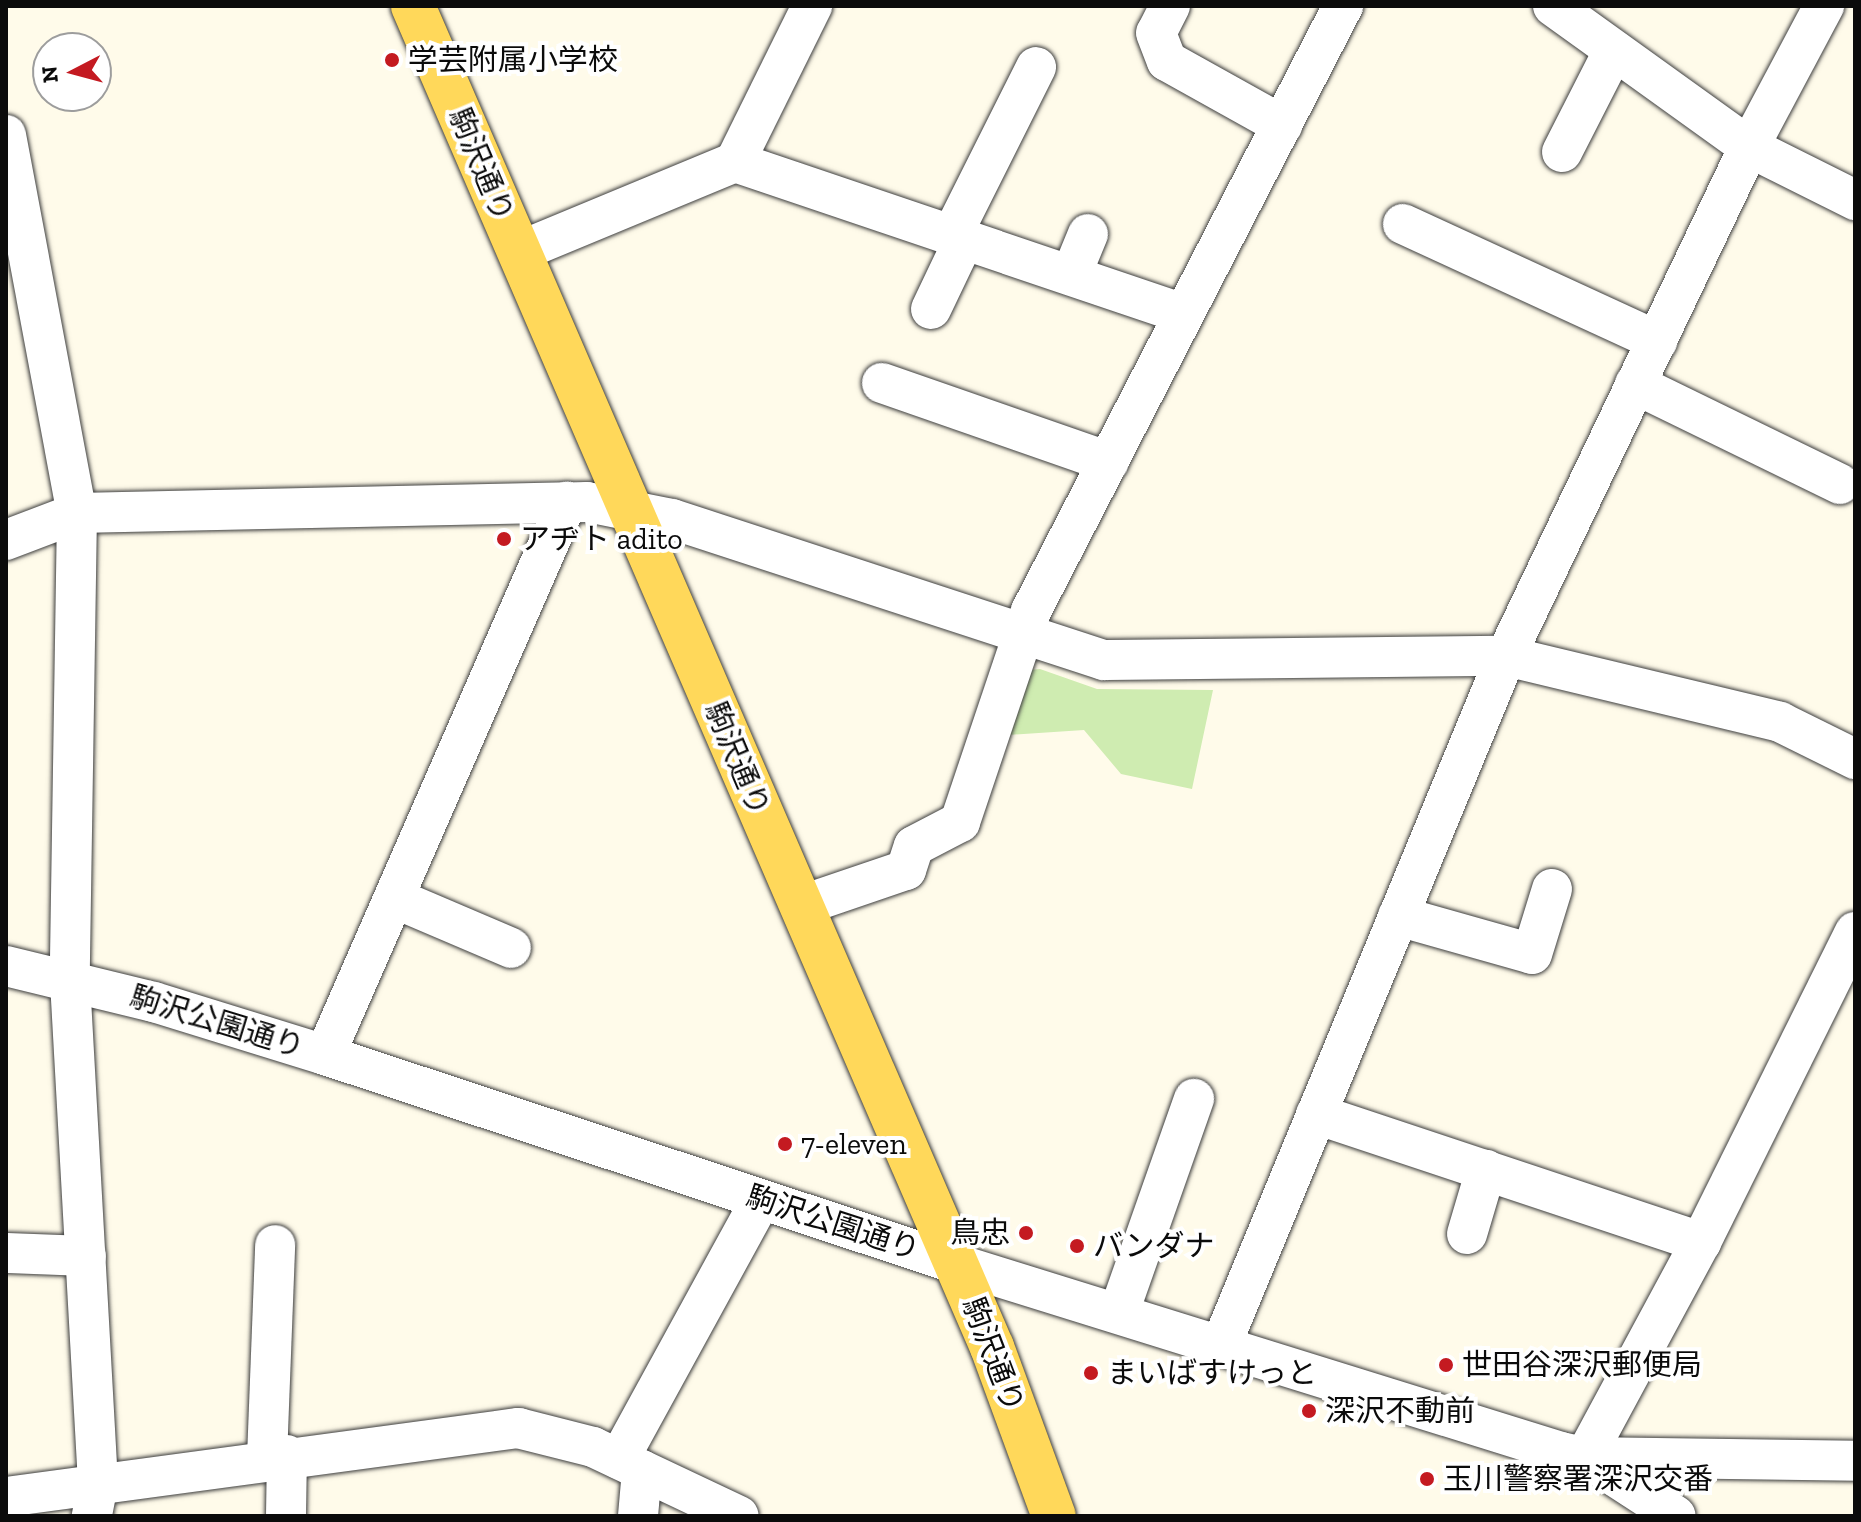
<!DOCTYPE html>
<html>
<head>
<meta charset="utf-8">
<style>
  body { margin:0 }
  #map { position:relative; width:1861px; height:1522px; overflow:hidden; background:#fffbea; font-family:"Zilla Slab","Noto Sans JP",serif }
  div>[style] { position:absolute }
  .green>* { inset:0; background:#cfecb1 }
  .roads { filter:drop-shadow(0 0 2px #3e3e3e) drop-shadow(0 0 2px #3e3e3e) }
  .minor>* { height:40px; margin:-20px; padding:0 20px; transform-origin:20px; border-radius:20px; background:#fff }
  .major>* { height:44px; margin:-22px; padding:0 22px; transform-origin:22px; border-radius:22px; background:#ffd85a }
  .dots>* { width:22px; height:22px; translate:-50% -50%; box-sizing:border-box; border:4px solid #fff; border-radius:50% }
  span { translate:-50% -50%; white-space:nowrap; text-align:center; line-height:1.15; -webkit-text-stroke:8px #fff; paint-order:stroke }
  .poi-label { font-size:30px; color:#0b0b0b }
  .left { translate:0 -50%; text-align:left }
  .right { translate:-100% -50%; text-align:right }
  .street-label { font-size:30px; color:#0b0b0b }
  .frame { position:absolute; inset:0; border:8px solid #0b0b0b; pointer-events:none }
  .north { position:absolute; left:32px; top:32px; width:80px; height:80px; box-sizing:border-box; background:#fff; border:2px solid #9d9d9d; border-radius:50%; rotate:264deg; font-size:22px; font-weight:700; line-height:32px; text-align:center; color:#0b0b0b }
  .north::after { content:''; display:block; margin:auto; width:28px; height:36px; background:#c41a21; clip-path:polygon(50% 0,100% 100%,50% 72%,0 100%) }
</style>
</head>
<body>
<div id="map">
  <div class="green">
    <div style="clip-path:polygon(1040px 669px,1097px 689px,1213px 690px,1192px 789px,1121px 774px,1084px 730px,1008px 735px,1029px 670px)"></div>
  </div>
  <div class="roads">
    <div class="minor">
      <div style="left:1170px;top:6px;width:30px;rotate:117deg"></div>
      <div style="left:1156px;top:33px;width:30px;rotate:69deg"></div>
      <div style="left:1167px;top:61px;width:132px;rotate:29.1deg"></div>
      <div style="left:1553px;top:6px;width:241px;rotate:35.7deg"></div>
      <div style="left:1749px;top:147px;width:119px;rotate:26.6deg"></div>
      <div style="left:6px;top:135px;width:385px;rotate:79.4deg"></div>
      <div style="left:77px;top:513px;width:468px;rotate:90.9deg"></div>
      <div style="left:70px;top:981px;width:504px;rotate:86.81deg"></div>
      <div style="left:98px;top:1484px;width:33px;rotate:101deg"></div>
      <div style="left:1562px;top:152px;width:114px;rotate:-63deg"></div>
      <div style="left:735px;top:162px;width:472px;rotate:18.7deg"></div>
      <div style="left:1403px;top:224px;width:280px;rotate:24.7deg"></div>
      <div style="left:951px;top:237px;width:190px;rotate:-63.4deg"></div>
      <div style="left:518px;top:252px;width:235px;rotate:-22.5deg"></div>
      <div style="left:735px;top:162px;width:174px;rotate:-63.7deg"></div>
      <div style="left:1072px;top:273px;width:42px;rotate:-67.7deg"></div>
      <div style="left:931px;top:309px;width:74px;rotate:-64.5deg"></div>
      <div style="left:882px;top:383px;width:240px;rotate:19.2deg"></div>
      <div style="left:1635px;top:384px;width:228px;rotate:26deg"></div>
      <div style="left:6px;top:540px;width:76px;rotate:-20.8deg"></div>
      <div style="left:77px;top:513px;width:510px;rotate:-1.24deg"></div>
      <div style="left:587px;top:502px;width:87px;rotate:11.3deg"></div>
      <div style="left:672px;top:519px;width:454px;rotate:18.1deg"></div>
      <div style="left:1104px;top:660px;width:402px;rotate:-0.6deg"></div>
      <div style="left:1506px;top:656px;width:282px;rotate:13.5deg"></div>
      <div style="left:1780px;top:722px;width:84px;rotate:26.3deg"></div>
      <div style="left:394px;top:898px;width:127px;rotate:23.1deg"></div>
      <div style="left:800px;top:906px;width:112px;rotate:-18.8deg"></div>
      <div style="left:906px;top:870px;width:25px;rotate:-72deg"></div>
      <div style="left:914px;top:846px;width:52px;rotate:-27.6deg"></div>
      <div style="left:960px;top:822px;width:223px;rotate:-71.4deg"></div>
      <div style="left:1031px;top:611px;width:681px;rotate:-62.72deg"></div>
      <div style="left:1398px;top:916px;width:139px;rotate:15.8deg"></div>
      <div style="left:1532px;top:954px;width:68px;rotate:-72.9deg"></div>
      <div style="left:6px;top:966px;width:152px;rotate:13.7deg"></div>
      <div style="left:154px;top:1002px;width:179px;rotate:17.2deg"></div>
      <div style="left:325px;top:1055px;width:666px;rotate:18.3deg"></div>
      <div style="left:957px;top:1264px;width:633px;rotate:17.29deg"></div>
      <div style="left:1561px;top:1452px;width:25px;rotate:12deg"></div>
      <div style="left:1585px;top:1457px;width:270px;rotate:0.8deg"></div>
      <div style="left:325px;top:1055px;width:604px;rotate:-66.37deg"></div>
      <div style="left:1316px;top:1114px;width:406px;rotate:18.4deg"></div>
      <div style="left:1467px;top:1234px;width:67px;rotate:-73.5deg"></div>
      <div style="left:6px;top:1253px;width:80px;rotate:2.1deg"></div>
      <div style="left:1119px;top:1312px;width:226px;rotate:-70.6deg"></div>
      <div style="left:1222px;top:1343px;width:743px;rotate:-67.54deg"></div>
      <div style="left:1506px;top:656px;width:564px;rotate:-64.48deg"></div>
      <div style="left:1749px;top:147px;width:160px;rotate:-62deg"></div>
      <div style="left:1585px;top:1457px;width:244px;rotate:-61.7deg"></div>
      <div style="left:1701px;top:1242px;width:346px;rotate:-63.6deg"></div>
      <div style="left:1585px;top:1457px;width:108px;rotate:33deg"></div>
      <div style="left:267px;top:1458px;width:213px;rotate:-87.8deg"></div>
      <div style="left:619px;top:1459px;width:295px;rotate:-61.3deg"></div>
      <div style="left:6px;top:1497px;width:517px;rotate:-7.68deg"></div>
      <div style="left:518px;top:1428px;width:77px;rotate:14.2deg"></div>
      <div style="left:593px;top:1447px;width:161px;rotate:25.3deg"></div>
      <div style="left:286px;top:1516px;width:61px;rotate:-89.1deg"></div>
      <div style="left:638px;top:1516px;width:46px;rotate:-85deg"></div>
    </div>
    <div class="major">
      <div style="left:413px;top:6px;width:1461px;rotate:66.65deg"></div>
      <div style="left:992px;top:1347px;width:180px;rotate:69.9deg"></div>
    </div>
  </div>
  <div class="dots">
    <div style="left:392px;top:60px;background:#c41a21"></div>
    <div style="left:504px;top:539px;background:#c41a21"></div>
    <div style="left:785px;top:1144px;background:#c41a21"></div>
    <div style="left:1026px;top:1233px;background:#c41a21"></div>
    <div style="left:1077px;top:1246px;background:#c41a21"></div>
    <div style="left:1446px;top:1365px;background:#c41a21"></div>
    <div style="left:1091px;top:1373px;background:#c41a21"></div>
    <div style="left:1309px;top:1411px;background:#c41a21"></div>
    <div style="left:1427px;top:1479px;background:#c41a21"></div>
  </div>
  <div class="poi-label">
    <span class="left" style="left:408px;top:60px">学芸附属小学校</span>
    <span class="left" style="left:520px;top:539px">アヂト adito</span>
    <span class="left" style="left:801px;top:1144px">7-eleven</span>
    <span class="right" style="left:1010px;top:1233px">鳥忠</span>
    <span class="left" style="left:1093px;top:1246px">バンダナ</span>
    <span class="left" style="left:1462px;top:1365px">世田谷深沢郵便局</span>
    <span class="left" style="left:1107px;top:1373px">まいばすけっと</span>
    <span class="left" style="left:1325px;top:1411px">深沢不動前</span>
    <span class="left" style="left:1443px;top:1479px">玉川警察署深沢交番</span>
  </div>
  <div class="street-label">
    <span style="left:481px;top:165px;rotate:67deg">駒沢通り</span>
    <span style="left:737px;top:759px;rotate:67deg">駒沢通り</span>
    <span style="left:217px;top:1022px;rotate:17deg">駒沢公園通り</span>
    <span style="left:833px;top:1223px;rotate:18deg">駒沢公園通り</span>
    <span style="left:993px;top:1355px;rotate:69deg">駒沢通り</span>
  </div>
  <div class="frame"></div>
  <div class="north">N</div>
</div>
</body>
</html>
